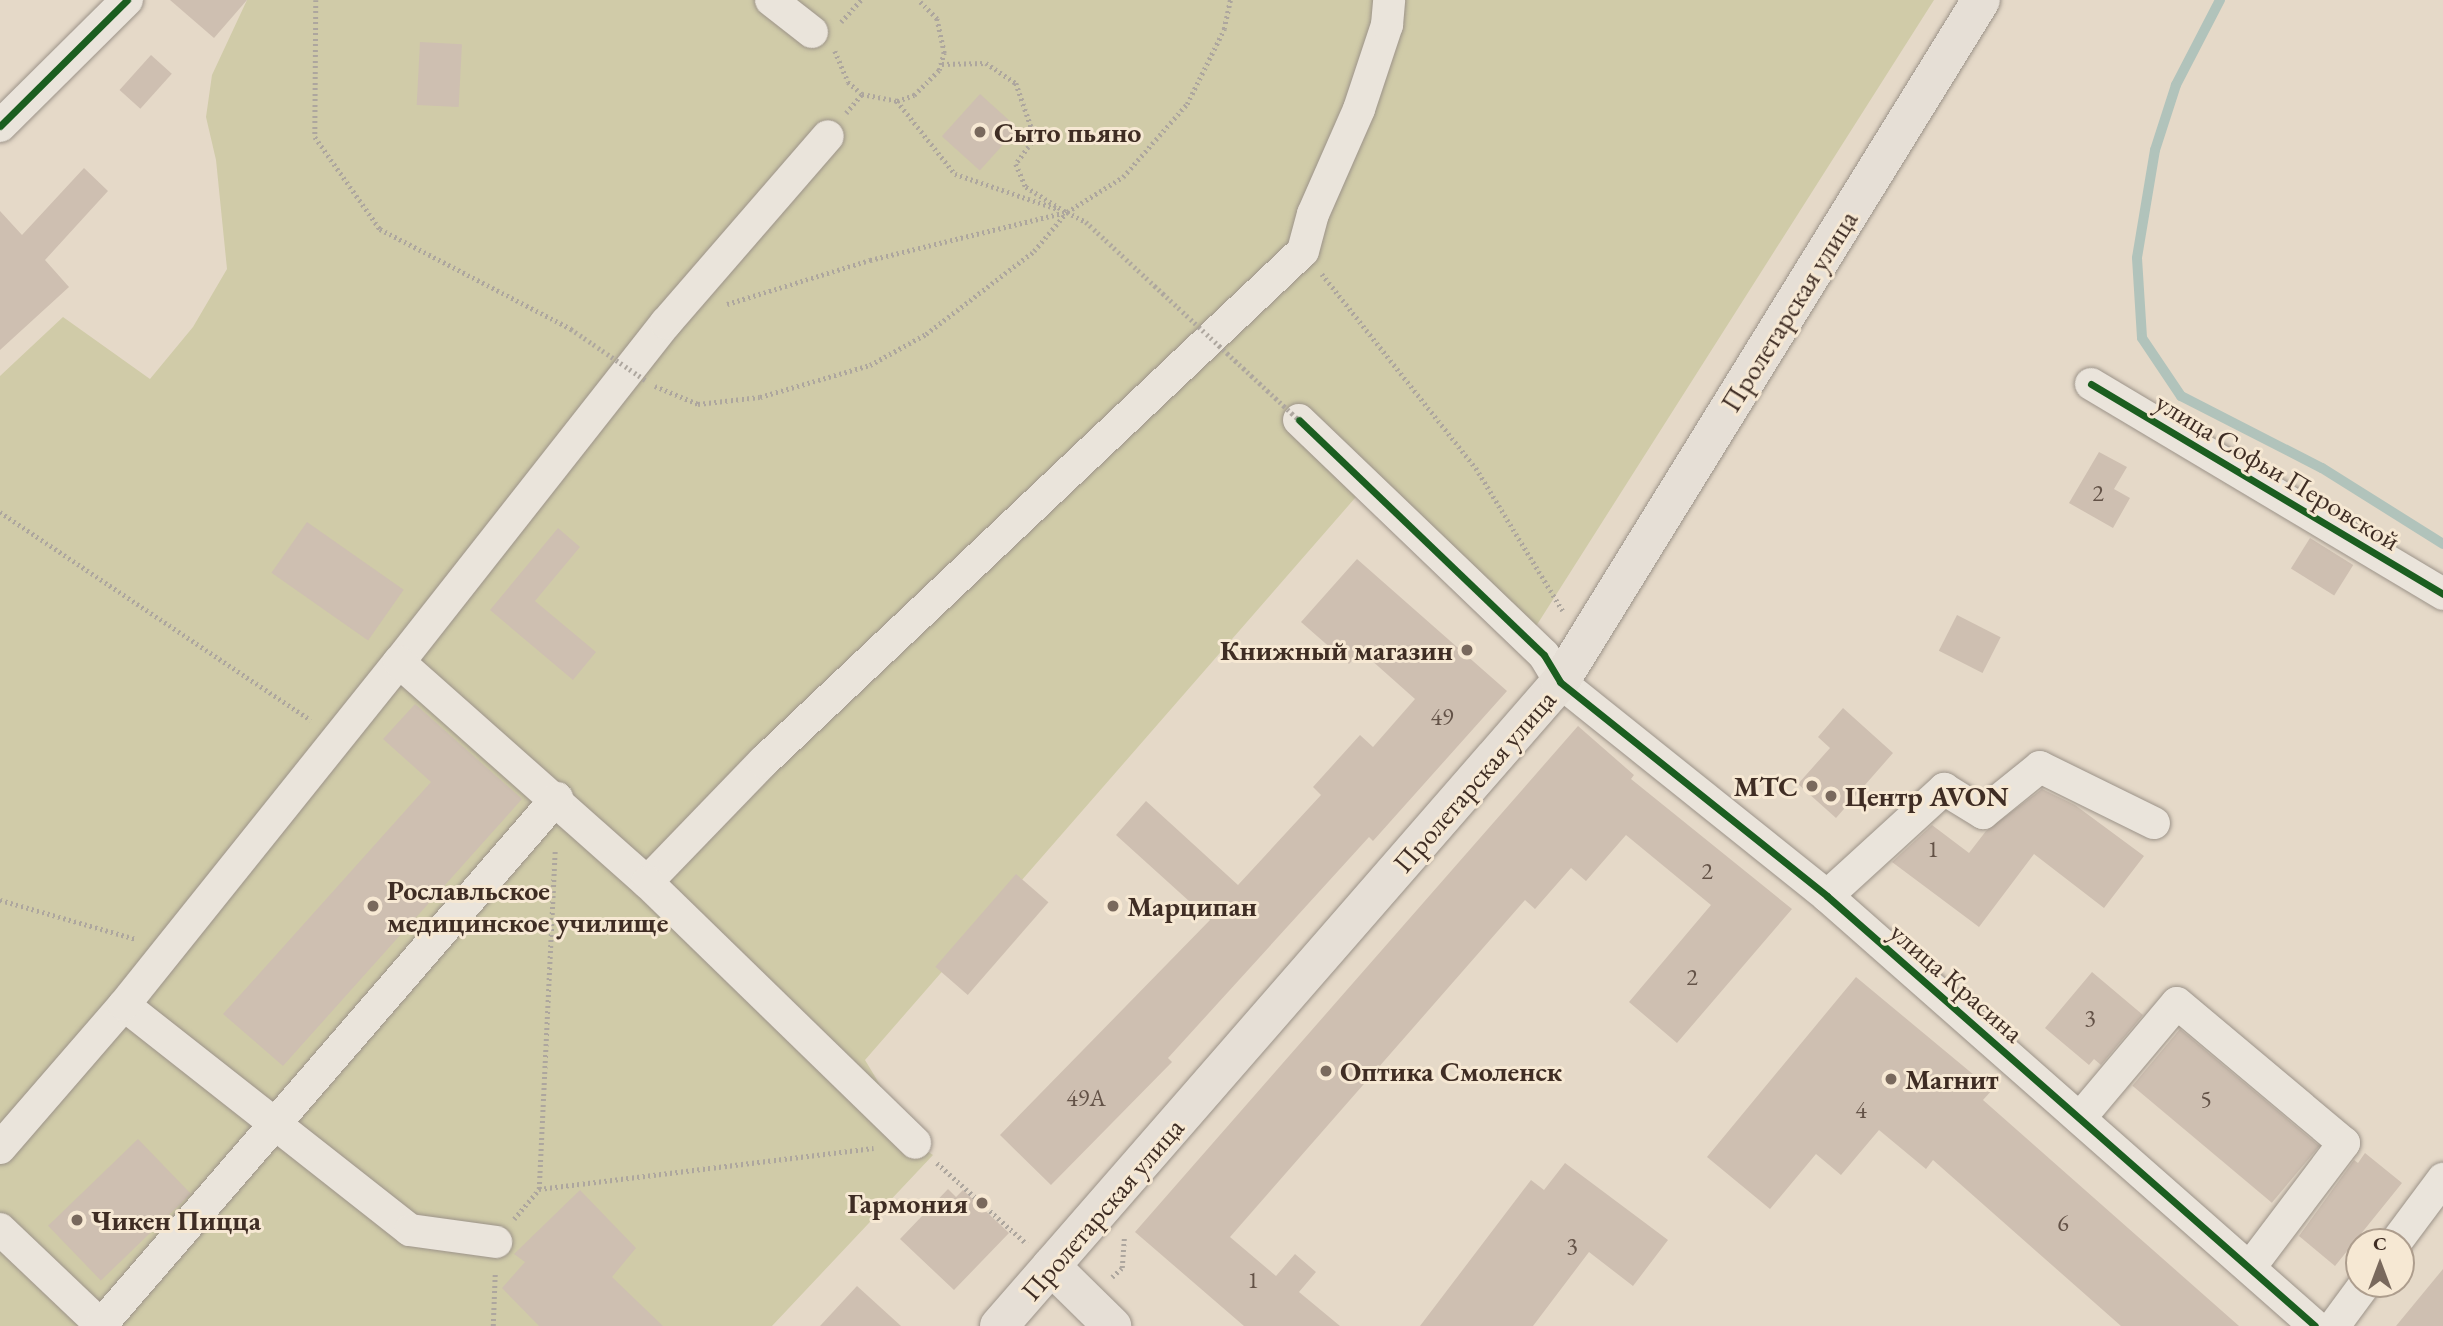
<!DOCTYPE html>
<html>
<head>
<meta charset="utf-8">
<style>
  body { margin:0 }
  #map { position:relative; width:2443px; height:1326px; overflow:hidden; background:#e5d9c8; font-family:"EB Garamond",serif }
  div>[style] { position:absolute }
  .green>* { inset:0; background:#d0cba8 }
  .stream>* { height:10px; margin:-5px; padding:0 5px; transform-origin:5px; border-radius:5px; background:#b1c3bb }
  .building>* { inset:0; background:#cebfb1; transform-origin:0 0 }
  .path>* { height:4.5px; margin-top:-2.25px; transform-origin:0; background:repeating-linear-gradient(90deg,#ada69e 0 2px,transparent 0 5.5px) }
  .roads { filter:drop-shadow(0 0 2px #9c9389) drop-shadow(0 0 2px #9c9389) }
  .minor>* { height:32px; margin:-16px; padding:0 16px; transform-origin:16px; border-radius:16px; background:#eae4db }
  .major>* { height:38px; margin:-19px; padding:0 19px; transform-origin:19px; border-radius:19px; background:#e6dfd6 }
  .path-bridge>* { height:4.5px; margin-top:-2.25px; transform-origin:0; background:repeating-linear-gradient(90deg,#ada69e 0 2px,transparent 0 5.5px) }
  .cycleway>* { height:7px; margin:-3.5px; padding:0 3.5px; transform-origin:3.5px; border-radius:3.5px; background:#1b5e20 }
  .dots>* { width:19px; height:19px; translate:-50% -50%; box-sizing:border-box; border:4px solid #f6e8d3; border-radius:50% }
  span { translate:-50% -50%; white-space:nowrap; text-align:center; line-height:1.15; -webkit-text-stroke:6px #f6e8d3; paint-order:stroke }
  .number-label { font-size:24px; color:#635247 }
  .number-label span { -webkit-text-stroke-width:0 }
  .poi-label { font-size:28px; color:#3f2d24; font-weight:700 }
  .left { translate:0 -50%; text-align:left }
  .right { translate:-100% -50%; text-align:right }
  .street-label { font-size:28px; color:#3f2d24 }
  .north { position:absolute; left:2345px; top:1228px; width:70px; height:70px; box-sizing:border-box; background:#f6e8d3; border:2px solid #ad9d8d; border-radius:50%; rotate:0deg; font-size:19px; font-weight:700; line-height:28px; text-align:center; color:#3f2d24 }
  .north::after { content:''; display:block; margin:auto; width:24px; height:32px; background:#79695d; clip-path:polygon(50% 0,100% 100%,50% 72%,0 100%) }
</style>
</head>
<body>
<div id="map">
  <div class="green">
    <div style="clip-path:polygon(247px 0,1934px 0,1533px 631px,1362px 490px,865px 1060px,915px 1143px,933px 1155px,772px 1326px,0 1326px,0 376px,63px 317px,150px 379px,193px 327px,227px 269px,216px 160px,206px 117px,212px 75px)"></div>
  </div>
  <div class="stream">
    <div style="left:2220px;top:0;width:96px;rotate:117.4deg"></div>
    <div style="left:2176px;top:85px;width:68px;rotate:107.9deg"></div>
    <div style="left:2155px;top:150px;width:109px;rotate:99.5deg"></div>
    <div style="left:2137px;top:258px;width:80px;rotate:86.4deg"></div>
    <div style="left:2142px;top:338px;width:70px;rotate:56.1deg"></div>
    <div style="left:2181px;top:396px;width:158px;rotate:27.1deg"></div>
    <div style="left:2322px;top:468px;width:143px;rotate:32.1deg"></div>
  </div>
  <div class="building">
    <div style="clip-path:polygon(170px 0,247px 0,214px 38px)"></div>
    <div style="left:420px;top:42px;width:42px;height:63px;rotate:3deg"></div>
    <div style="left:151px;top:55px;width:28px;height:47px;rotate:42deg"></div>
    <div style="left:980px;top:94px;width:51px;height:57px;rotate:42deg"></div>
    <div style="clip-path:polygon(84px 168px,108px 191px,45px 260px,69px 287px,0 350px,0 211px,22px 235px)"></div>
    <div style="clip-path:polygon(2099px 452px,2127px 467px,2114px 489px,2130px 498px,2113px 528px,2069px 503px)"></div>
    <div style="left:307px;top:522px;width:118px;height:62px;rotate:35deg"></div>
    <div style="clip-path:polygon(558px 528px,580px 547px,535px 601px,596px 652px,573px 680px,490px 610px)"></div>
    <div style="left:2310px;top:538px;width:51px;height:36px;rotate:32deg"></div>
    <div style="clip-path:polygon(1357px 559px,1507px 691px,1373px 841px,1369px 837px,1168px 1058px,1172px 1062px,1051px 1185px,1000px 1135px,1210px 920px,1116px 835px,1146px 801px,1238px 885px,1321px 795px,1313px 787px,1360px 735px,1373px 747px,1415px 699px,1361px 651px,1349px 664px,1301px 622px)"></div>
    <div style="left:1957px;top:615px;width:49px;height:40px;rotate:27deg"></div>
    <div style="clip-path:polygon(415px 704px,522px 799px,283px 1066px,223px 1014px,431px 782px,383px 739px)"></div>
    <div style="clip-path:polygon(1843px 708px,1893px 753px,1836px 818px,1798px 784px,1830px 748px,1818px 737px)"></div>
    <div style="clip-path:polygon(1578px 726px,1634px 775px,1631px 779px,1792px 909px,1677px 1043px,1629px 1002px,1711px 905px,1626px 835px,1586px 881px,1571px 868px,1535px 909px,1525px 900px,1230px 1237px,1276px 1276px,1295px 1254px,1316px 1272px,1299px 1292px,1340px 1326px,1244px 1326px,1135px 1232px)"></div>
    <div style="clip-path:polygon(2042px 789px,2075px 805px,2144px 856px,2104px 908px,2034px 854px,1979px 927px,1892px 862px,1932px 825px,1969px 853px,1986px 831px)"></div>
    <div style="left:1016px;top:874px;width:43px;height:123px;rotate:41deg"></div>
    <div style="clip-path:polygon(2092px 972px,2143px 1015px,2101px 1065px,2094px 1059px,2089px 1065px,2045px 1028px)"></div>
    <div style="clip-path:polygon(1856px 977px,1992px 1090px,1983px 1100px,2239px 1326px,2121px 1326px,1933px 1160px,1926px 1169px,1879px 1130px,1841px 1175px,1816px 1154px,1770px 1209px,1707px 1157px)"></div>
    <div style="left:2180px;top:1029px;width:182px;height:74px;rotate:40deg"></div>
    <div style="left:138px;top:1139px;width:76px;height:125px;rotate:46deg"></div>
    <div style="clip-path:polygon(2365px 1153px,2402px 1183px,2335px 1266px,2299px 1236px,2354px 1160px,2358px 1163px)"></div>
    <div style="clip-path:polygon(1565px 1163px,1668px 1240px,1633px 1286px,1589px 1252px,1533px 1326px,1420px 1326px,1531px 1180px,1544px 1190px)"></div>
    <div style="clip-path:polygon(948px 1189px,956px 1197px,963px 1190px,1009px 1233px,954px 1290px,900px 1239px)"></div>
    <div style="clip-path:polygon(580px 1190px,636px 1248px,612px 1277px,663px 1326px,539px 1326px,502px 1288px,525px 1262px,514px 1254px)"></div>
    <div style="clip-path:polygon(2443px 1269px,2443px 1326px,2396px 1326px)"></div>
    <div style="clip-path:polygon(857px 1286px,901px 1326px,820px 1326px)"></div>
  </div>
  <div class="path">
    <div style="left:316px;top:0;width:137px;rotate:90.4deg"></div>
    <div style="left:315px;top:137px;width:113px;rotate:54.8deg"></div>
    <div style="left:380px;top:229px;width:216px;rotate:27.6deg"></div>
    <div style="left:841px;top:22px;width:30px;rotate:-48deg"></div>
    <div style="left:835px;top:51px;width:34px;rotate:67deg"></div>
    <div style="left:848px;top:82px;width:18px;rotate:41deg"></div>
    <div style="left:862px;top:94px;width:36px;rotate:11deg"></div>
    <div style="left:897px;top:101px;width:18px;rotate:-19deg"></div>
    <div style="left:914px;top:95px;width:35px;rotate:-45deg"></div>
    <div style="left:939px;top:70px;width:18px;rotate:-74deg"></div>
    <div style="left:944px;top:53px;width:35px;rotate:-102deg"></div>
    <div style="left:937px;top:19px;width:27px;rotate:-135deg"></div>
    <div style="left:942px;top:64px;width:44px;rotate:-1.3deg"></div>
    <div style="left:986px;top:63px;width:36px;rotate:34deg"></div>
    <div style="left:1016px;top:83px;width:58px;rotate:70.9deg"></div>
    <div style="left:1035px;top:138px;width:32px;rotate:126deg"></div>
    <div style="left:1016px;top:164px;width:25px;rotate:67deg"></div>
    <div style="left:1026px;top:187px;width:47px;rotate:32deg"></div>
    <div style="left:897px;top:101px;width:93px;rotate:51.5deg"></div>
    <div style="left:955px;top:174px;width:109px;rotate:18.8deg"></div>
    <div style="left:846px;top:113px;width:25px;rotate:-50deg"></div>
    <div style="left:1322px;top:274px;width:248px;rotate:51.6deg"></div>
    <div style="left:1476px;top:468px;width:167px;rotate:58.7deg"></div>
    <div style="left:727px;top:304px;width:150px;rotate:-17.1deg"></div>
    <div style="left:870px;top:260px;width:203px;rotate:-13.7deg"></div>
    <div style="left:1067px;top:212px;width:21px;rotate:28deg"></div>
    <div style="left:655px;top:386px;width:47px;rotate:22.7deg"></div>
    <div style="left:698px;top:404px;width:62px;rotate:-6.4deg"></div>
    <div style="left:760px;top:397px;width:115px;rotate:-16.2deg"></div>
    <div style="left:870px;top:365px;width:64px;rotate:-29deg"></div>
    <div style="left:926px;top:334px;width:136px;rotate:-37.5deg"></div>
    <div style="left:1034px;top:251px;width:51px;rotate:-49.8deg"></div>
    <div style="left:1067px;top:212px;width:66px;rotate:-32deg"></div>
    <div style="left:1123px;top:177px;width:97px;rotate:-48.8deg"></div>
    <div style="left:1187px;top:104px;width:84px;rotate:-63.7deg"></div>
    <div style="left:1224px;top:29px;width:30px;rotate:-78deg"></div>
    <div style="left:0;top:512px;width:374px;rotate:33.8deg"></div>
    <div style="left:0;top:900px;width:141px;rotate:16deg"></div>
    <div style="left:937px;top:1163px;width:121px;rotate:42deg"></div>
    <div style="left:539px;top:1189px;width:338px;rotate:-87.3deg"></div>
    <div style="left:514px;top:1219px;width:39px;rotate:-50deg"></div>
    <div style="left:539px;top:1189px;width:337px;rotate:-7deg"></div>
    <div style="left:1112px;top:1277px;width:13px;rotate:-42deg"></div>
    <div style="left:1122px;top:1268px;width:30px;rotate:-86deg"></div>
    <div style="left:493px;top:1326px;width:52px;rotate:-87.8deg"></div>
  </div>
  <div class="roads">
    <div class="minor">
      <div style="left:771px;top:0;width:52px;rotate:38deg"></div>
      <div style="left:0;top:126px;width:179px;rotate:-44.8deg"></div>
      <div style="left:2091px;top:384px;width:410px;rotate:30.8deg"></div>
      <div style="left:1299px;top:420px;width:339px;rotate:43.8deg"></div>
      <div style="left:1544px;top:655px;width:31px;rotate:59deg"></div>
      <div style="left:1560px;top:682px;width:342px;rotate:38.7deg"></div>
      <div style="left:1827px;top:896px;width:650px;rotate:41.38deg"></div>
      <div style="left:399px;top:662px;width:432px;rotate:-51.8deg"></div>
      <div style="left:666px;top:323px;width:247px;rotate:-49.1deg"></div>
      <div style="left:647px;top:882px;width:167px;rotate:-46deg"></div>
      <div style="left:763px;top:762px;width:743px;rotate:-43.42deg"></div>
      <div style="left:1303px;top:251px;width:38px;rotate:-75deg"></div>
      <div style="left:1313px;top:214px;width:115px;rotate:-66.3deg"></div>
      <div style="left:1359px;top:109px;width:89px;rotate:-71.6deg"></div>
      <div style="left:1387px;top:25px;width:25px;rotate:-85deg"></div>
      <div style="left:1827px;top:896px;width:159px;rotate:-42.4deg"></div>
      <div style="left:1944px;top:789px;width:46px;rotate:31.6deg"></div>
      <div style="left:1983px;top:813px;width:73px;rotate:-38.9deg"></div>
      <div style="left:2040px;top:767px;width:127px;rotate:26.2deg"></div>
      <div style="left:124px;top:1005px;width:364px;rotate:38.2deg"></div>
      <div style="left:410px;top:1230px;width:87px;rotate:7.9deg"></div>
      <div style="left:2080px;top:1118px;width:150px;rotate:-49.9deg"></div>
      <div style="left:2177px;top:1003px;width:218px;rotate:40deg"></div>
      <div style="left:2344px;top:1143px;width:154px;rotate:127.1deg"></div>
      <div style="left:0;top:1148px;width:189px;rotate:-49.1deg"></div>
      <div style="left:124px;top:1005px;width:440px;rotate:-51.3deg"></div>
      <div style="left:399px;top:662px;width:332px;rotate:41.6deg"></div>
      <div style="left:647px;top:882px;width:374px;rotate:44.2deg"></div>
      <div style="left:0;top:1229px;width:141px;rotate:43.6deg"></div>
      <div style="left:2396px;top:1242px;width:79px;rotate:-53.3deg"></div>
      <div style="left:101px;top:1325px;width:697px;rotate:-49.13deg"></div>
      <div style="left:2334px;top:1326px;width:52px;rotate:-53.6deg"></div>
    </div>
    <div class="major">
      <div style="left:1051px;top:1266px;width:86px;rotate:44.5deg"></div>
      <div style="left:999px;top:1326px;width:854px;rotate:-48.94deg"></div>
      <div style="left:1560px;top:682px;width:801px;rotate:-58.31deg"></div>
    </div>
  </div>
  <div class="path-bridge">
    <div style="left:1086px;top:222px;width:291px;rotate:42.9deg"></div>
    <div style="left:571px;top:329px;width:93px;rotate:34.5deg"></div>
  </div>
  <div class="cycleway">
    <div style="left:0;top:126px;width:179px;rotate:-44.8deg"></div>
    <div style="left:2091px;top:384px;width:410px;rotate:30.8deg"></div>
    <div style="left:1299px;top:420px;width:339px;rotate:43.8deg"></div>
    <div style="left:1544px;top:655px;width:31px;rotate:59deg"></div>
    <div style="left:1560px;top:682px;width:342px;rotate:38.7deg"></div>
    <div style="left:1827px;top:896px;width:650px;rotate:41.38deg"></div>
  </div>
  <div class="dots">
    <div style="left:980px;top:132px;background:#79695d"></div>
    <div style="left:1467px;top:650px;background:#79695d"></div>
    <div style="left:1812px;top:786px;background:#79695d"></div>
    <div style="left:1831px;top:796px;background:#79695d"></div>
    <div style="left:373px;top:906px;background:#79695d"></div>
    <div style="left:1113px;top:906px;background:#79695d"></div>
    <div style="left:1326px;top:1071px;background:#79695d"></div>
    <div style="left:1891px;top:1079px;background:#79695d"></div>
    <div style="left:982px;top:1203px;background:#79695d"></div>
    <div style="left:77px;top:1220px;background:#79695d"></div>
  </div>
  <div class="number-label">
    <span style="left:2098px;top:493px">2</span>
    <span style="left:1442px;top:717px">49</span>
    <span style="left:1933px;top:849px">1</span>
    <span style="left:1707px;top:871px">2</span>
    <span style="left:1692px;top:977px">2</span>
    <span style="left:2090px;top:1018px">3</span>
    <span style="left:1086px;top:1098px">49А</span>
    <span style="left:2206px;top:1099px">5</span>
    <span style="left:1861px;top:1110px">4</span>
    <span style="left:2063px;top:1223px">6</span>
    <span style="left:1572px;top:1246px">3</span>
    <span style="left:1253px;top:1280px">1</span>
  </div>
  <div class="poi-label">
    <span class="left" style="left:994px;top:132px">Сыто пьяно</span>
    <span class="right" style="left:1453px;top:650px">Книжный магазин</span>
    <span class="right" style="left:1798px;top:786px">МТС</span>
    <span class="left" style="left:1845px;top:796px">Центр AVON</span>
    <span class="left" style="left:387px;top:906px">Рославльское<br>медицинское училище</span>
    <span class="left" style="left:1127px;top:906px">Марципан</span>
    <span class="left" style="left:1340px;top:1071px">Оптика Смоленск</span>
    <span class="left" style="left:1905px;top:1079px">Магнит</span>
    <span class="right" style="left:968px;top:1203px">Гармония</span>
    <span class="left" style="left:91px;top:1220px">Чикен Пицца</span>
  </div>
  <div class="street-label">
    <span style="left:1789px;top:311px;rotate:-58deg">Пролетарская улица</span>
    <span style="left:2278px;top:471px;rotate:31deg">улица Софьи Перовской</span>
    <span style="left:1474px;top:781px;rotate:-49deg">Пролетарская улица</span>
    <span style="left:1957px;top:982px;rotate:41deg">улица Красина</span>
    <span style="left:1102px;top:1209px;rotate:-49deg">Пролетарская улица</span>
  </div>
  <div class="north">С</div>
</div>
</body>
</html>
